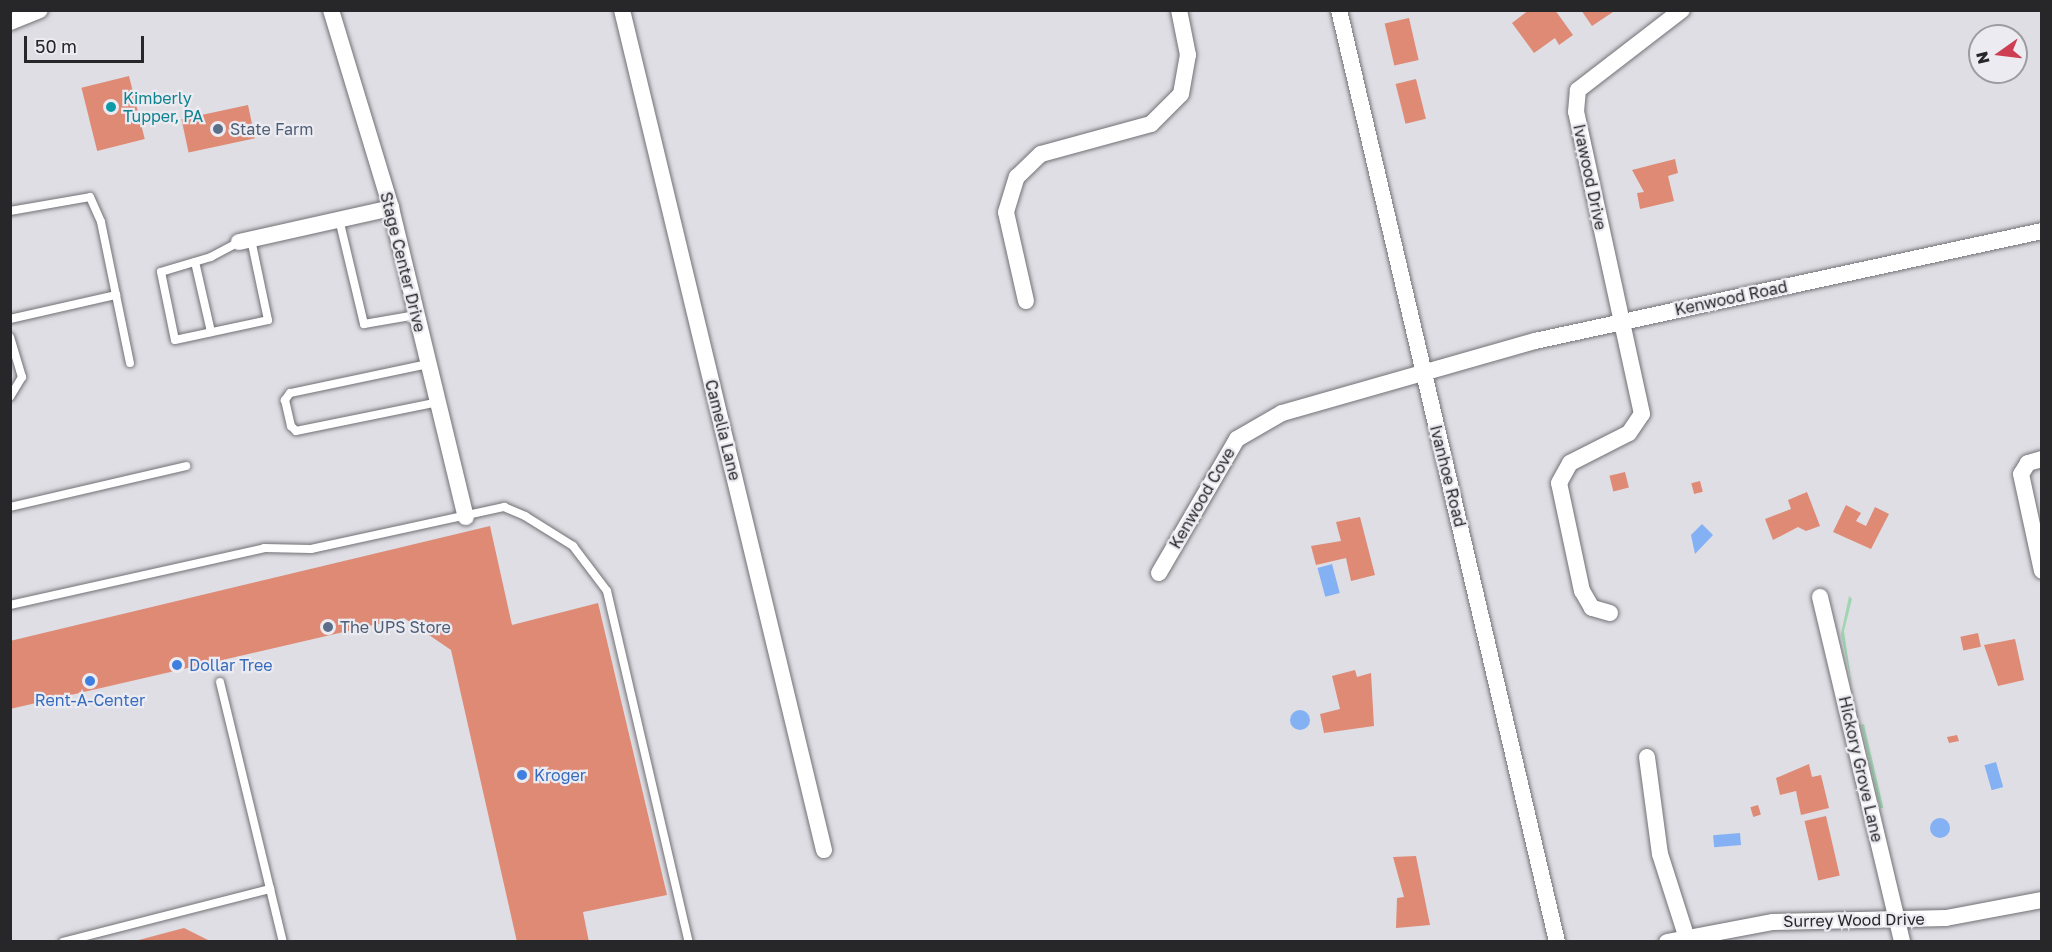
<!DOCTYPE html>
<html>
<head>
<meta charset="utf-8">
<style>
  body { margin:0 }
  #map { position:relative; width:2052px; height:952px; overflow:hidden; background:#dedee4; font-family:"Golos Text",sans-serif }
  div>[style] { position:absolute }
  .green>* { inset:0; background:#a0d5b2; transform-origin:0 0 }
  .water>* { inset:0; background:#84b1f4; transform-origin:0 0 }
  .round { border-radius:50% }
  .building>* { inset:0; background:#de8a75; transform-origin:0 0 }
  .roads { filter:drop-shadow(0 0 2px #717176) drop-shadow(0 0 2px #717176) }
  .service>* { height:8px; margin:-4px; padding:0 4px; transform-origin:4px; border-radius:4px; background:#fff }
  .minor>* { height:16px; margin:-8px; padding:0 8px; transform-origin:8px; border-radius:8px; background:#fff }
  .dots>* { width:16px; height:16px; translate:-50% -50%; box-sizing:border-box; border:3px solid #ebebf1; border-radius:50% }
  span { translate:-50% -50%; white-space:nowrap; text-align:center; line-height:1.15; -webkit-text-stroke:4.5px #ebebf1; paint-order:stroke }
  .culture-label { font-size:16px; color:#0d838f }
  .left { translate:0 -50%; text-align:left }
  .service-label { font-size:16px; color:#4e5e75 }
  .street-label { font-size:16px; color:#27272a }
  .shop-label { font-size:16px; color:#366cbe }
  .frame { position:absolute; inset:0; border:12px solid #27272a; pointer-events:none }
  .north { position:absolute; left:1968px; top:24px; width:60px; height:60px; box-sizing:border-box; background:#ebebf1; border:2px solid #9d9da1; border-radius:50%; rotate:256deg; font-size:16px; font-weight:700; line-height:24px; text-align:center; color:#27272a }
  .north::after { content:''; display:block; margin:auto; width:21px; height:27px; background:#ce3e52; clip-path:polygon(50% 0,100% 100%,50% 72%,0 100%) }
  .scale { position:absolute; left:24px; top:36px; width:120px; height:27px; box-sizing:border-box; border:3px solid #27272a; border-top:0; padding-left:8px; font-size:18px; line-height:21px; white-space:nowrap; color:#27272a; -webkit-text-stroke:4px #ebebf1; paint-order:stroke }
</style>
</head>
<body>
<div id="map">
  <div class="green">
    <div style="clip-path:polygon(1849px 596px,1852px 599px,1844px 631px,1852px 686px,1841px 634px)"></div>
    <div style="left:1864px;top:724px;width:86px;height:3px;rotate:77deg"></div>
  </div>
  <div class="water">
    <div style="clip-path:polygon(1702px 524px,1713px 535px,1695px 554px,1691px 535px)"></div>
    <div style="left:1332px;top:564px;width:30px;height:15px;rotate:75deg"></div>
    <div class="round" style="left:1290px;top:710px;width:20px;height:20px"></div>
    <div style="left:1996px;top:762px;width:26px;height:12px;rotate:74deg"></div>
    <div class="round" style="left:1930px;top:818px;width:20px;height:20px"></div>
    <div style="left:1740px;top:833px;width:12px;height:27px;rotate:85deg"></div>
  </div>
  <div class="building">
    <div style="clip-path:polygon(1529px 10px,1555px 10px,1573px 35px,1559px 45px,1555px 38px,1534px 53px,1512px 23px)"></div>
    <div style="clip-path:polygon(1581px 10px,1616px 10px,1592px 26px)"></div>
    <div style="left:1409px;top:18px;width:43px;height:25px;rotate:77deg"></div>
    <div style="left:129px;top:76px;width:65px;height:49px;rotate:76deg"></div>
    <div style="left:1416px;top:79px;width:41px;height:21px;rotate:76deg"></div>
    <div style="left:248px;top:105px;width:34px;height:68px;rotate:78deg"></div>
    <div style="clip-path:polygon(1675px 159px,1678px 173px,1668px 176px,1674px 201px,1640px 209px,1637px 193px,1644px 192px,1632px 170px)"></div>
    <div style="left:1625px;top:472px;width:16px;height:16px;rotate:76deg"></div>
    <div style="left:1700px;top:481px;width:11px;height:9px;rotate:75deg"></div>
    <div style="clip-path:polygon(1807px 492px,1820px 526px,1806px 531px,1798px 527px,1773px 540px,1765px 519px,1791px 509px,1788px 500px)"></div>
    <div style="clip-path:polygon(1846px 505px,1861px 513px,1856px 521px,1866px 526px,1875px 507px,1889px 514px,1871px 549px,1833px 532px)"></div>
    <div style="clip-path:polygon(1360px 517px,1375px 575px,1351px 581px,1346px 558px,1316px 565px,1311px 546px,1341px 541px,1336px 522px)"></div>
    <div style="clip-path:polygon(490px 526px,512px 625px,598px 603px,667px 895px,583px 912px,589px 942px,517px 942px,451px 650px,404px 618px,10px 709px,10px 641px)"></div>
    <div style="left:1978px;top:633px;width:14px;height:18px;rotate:78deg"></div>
    <div style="clip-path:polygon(2015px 639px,2024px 680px,1998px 686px,1984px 645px)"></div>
    <div style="clip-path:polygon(1355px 670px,1357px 677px,1371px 673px,1374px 726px,1324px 733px,1320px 714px,1340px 709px,1332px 676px)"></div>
    <div style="clip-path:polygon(1957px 735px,1959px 741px,1949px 743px,1947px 737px)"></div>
    <div style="clip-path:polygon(1809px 764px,1812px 777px,1821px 775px,1829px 808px,1801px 815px,1796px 791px,1780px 795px,1776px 778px)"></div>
    <div style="left:1758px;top:805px;width:10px;height:8px;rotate:73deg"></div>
    <div style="left:1826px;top:816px;width:61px;height:22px;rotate:77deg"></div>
    <div style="clip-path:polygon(1416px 856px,1430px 925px,1396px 928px,1397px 898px,1404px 897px,1393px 857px)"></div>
    <div style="clip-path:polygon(184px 928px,212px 942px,135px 942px,135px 941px)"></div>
  </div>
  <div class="roads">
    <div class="service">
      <div style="left:10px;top:211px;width:81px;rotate:-9.9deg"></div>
      <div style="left:90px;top:197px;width:27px;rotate:66deg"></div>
      <div style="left:101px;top:222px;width:144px;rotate:78.4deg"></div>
      <div style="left:339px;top:219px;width:108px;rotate:76.6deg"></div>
      <div style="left:364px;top:324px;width:53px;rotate:-9.8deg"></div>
      <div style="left:239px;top:242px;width:32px;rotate:152deg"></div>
      <div style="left:211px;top:257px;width:52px;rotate:163.3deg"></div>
      <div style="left:161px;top:272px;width:69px;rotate:78.4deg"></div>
      <div style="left:175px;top:340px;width:95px;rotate:-12.1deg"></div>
      <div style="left:268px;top:320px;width:83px;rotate:-101.9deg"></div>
      <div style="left:195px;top:262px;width:72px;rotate:77.1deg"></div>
      <div style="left:10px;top:319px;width:109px;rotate:-12.8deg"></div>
      <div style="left:10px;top:337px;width:42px;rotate:73.3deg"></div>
      <div style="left:22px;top:377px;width:23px;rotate:121deg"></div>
      <div style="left:428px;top:364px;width:141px;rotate:168.1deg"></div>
      <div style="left:290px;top:393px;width:9px;rotate:126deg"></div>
      <div style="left:285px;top:400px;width:27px;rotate:77deg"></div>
      <div style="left:291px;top:426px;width:7px;rotate:45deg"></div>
      <div style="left:296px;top:431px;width:145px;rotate:-11.5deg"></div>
      <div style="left:10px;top:507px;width:181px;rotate:-13.1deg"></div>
      <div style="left:10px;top:605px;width:260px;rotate:-12.6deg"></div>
      <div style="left:264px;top:548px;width:47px;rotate:1.2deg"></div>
      <div style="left:311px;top:549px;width:198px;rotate:-12.3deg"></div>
      <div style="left:504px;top:507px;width:23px;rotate:23deg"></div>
      <div style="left:525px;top:516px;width:57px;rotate:32deg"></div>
      <div style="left:573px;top:546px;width:56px;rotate:52.9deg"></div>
      <div style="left:607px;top:591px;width:360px;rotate:76.9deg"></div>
      <div style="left:220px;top:682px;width:268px;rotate:76.4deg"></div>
      <div style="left:63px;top:942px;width:214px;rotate:-14.4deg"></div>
    </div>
    <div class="minor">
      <div style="left:331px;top:10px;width:207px;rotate:73.1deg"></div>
      <div style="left:391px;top:208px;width:318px;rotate:76.4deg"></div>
      <div style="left:622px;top:10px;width:864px;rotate:76.48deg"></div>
      <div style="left:1339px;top:10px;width:957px;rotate:76.83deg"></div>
      <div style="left:10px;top:22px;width:32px;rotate:-22deg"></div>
      <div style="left:239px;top:242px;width:156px;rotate:-12.6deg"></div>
      <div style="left:1026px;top:301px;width:91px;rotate:-102.7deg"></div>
      <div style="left:1006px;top:212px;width:37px;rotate:-73deg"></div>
      <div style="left:1017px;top:177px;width:33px;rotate:-44deg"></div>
      <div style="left:1041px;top:154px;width:114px;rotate:-15.3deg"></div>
      <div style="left:1151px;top:124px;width:42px;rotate:-45deg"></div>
      <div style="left:1181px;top:94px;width:40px;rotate:-80deg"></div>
      <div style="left:1188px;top:55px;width:46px;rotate:-101.3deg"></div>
      <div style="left:2042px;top:459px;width:15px;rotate:164deg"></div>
      <div style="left:2028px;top:463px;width:13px;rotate:122deg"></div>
      <div style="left:2021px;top:474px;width:99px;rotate:77.8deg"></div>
      <div style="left:1159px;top:573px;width:155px;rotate:-59.8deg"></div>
      <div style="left:1237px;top:439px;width:52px;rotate:-30deg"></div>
      <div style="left:1282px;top:413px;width:263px;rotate:-15.9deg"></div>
      <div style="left:1535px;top:341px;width:519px;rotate:-12.24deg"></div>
      <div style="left:1820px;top:597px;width:355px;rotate:76.6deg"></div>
      <div style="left:1610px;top:613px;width:19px;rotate:-164deg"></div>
      <div style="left:1592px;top:608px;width:20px;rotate:-120deg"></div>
      <div style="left:1582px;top:591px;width:110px;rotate:-102deg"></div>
      <div style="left:1559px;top:483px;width:23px;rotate:-61deg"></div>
      <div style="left:1570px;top:463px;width:66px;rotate:-27deg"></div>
      <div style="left:1629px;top:433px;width:23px;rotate:-56deg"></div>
      <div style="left:1642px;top:414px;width:309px;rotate:-102.3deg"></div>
      <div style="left:1576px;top:112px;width:22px;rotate:-85deg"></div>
      <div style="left:1578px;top:90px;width:131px;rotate:-37.6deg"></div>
      <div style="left:1647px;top:757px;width:98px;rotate:82.4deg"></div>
      <div style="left:1660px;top:854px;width:92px;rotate:72.3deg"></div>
      <div style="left:1667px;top:942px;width:108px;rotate:-10.7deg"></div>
      <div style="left:1773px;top:922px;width:173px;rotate:-1.3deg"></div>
      <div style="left:1946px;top:918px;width:98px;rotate:-10.6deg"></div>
    </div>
  </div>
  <div class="dots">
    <div style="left:111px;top:107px;background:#0f9aa8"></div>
    <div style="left:218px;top:129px;background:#5c6f8a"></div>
    <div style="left:328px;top:627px;background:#5c6f8a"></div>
    <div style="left:177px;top:665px;background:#3f7fe0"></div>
    <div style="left:90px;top:681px;background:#3f7fe0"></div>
    <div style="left:522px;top:775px;background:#3f7fe0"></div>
  </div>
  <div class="culture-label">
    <span class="left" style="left:123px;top:107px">Kimberly<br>Tupper, PA</span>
  </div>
  <div class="service-label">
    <span class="left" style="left:230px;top:129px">State Farm</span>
    <span class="left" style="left:340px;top:627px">The UPS Store</span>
  </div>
  <div class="street-label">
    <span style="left:1590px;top:177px;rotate:78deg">Ivawood Drive</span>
    <span style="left:403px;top:262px;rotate:76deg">Stage Center Drive</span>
    <span style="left:1731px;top:298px;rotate:-12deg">Kenwood Road</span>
    <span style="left:723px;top:430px;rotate:76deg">Camelia Lane</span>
    <span style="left:1448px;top:476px;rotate:76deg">Ivanhoe Road</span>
    <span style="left:1202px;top:498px;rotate:-60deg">Kenwood Cove</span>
    <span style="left:1861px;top:769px;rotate:77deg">Hickory Grove Lane</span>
    <span style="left:1854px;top:920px;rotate:-1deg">Surrey Wood Drive</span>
  </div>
  <div class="shop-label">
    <span class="left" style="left:189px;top:665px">Dollar Tree</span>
    <span style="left:90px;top:700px">Rent-A-Center</span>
    <span class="left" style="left:534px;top:775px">Kroger</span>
  </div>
  <div class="frame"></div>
  <div class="north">N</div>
  <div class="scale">50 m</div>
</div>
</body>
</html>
